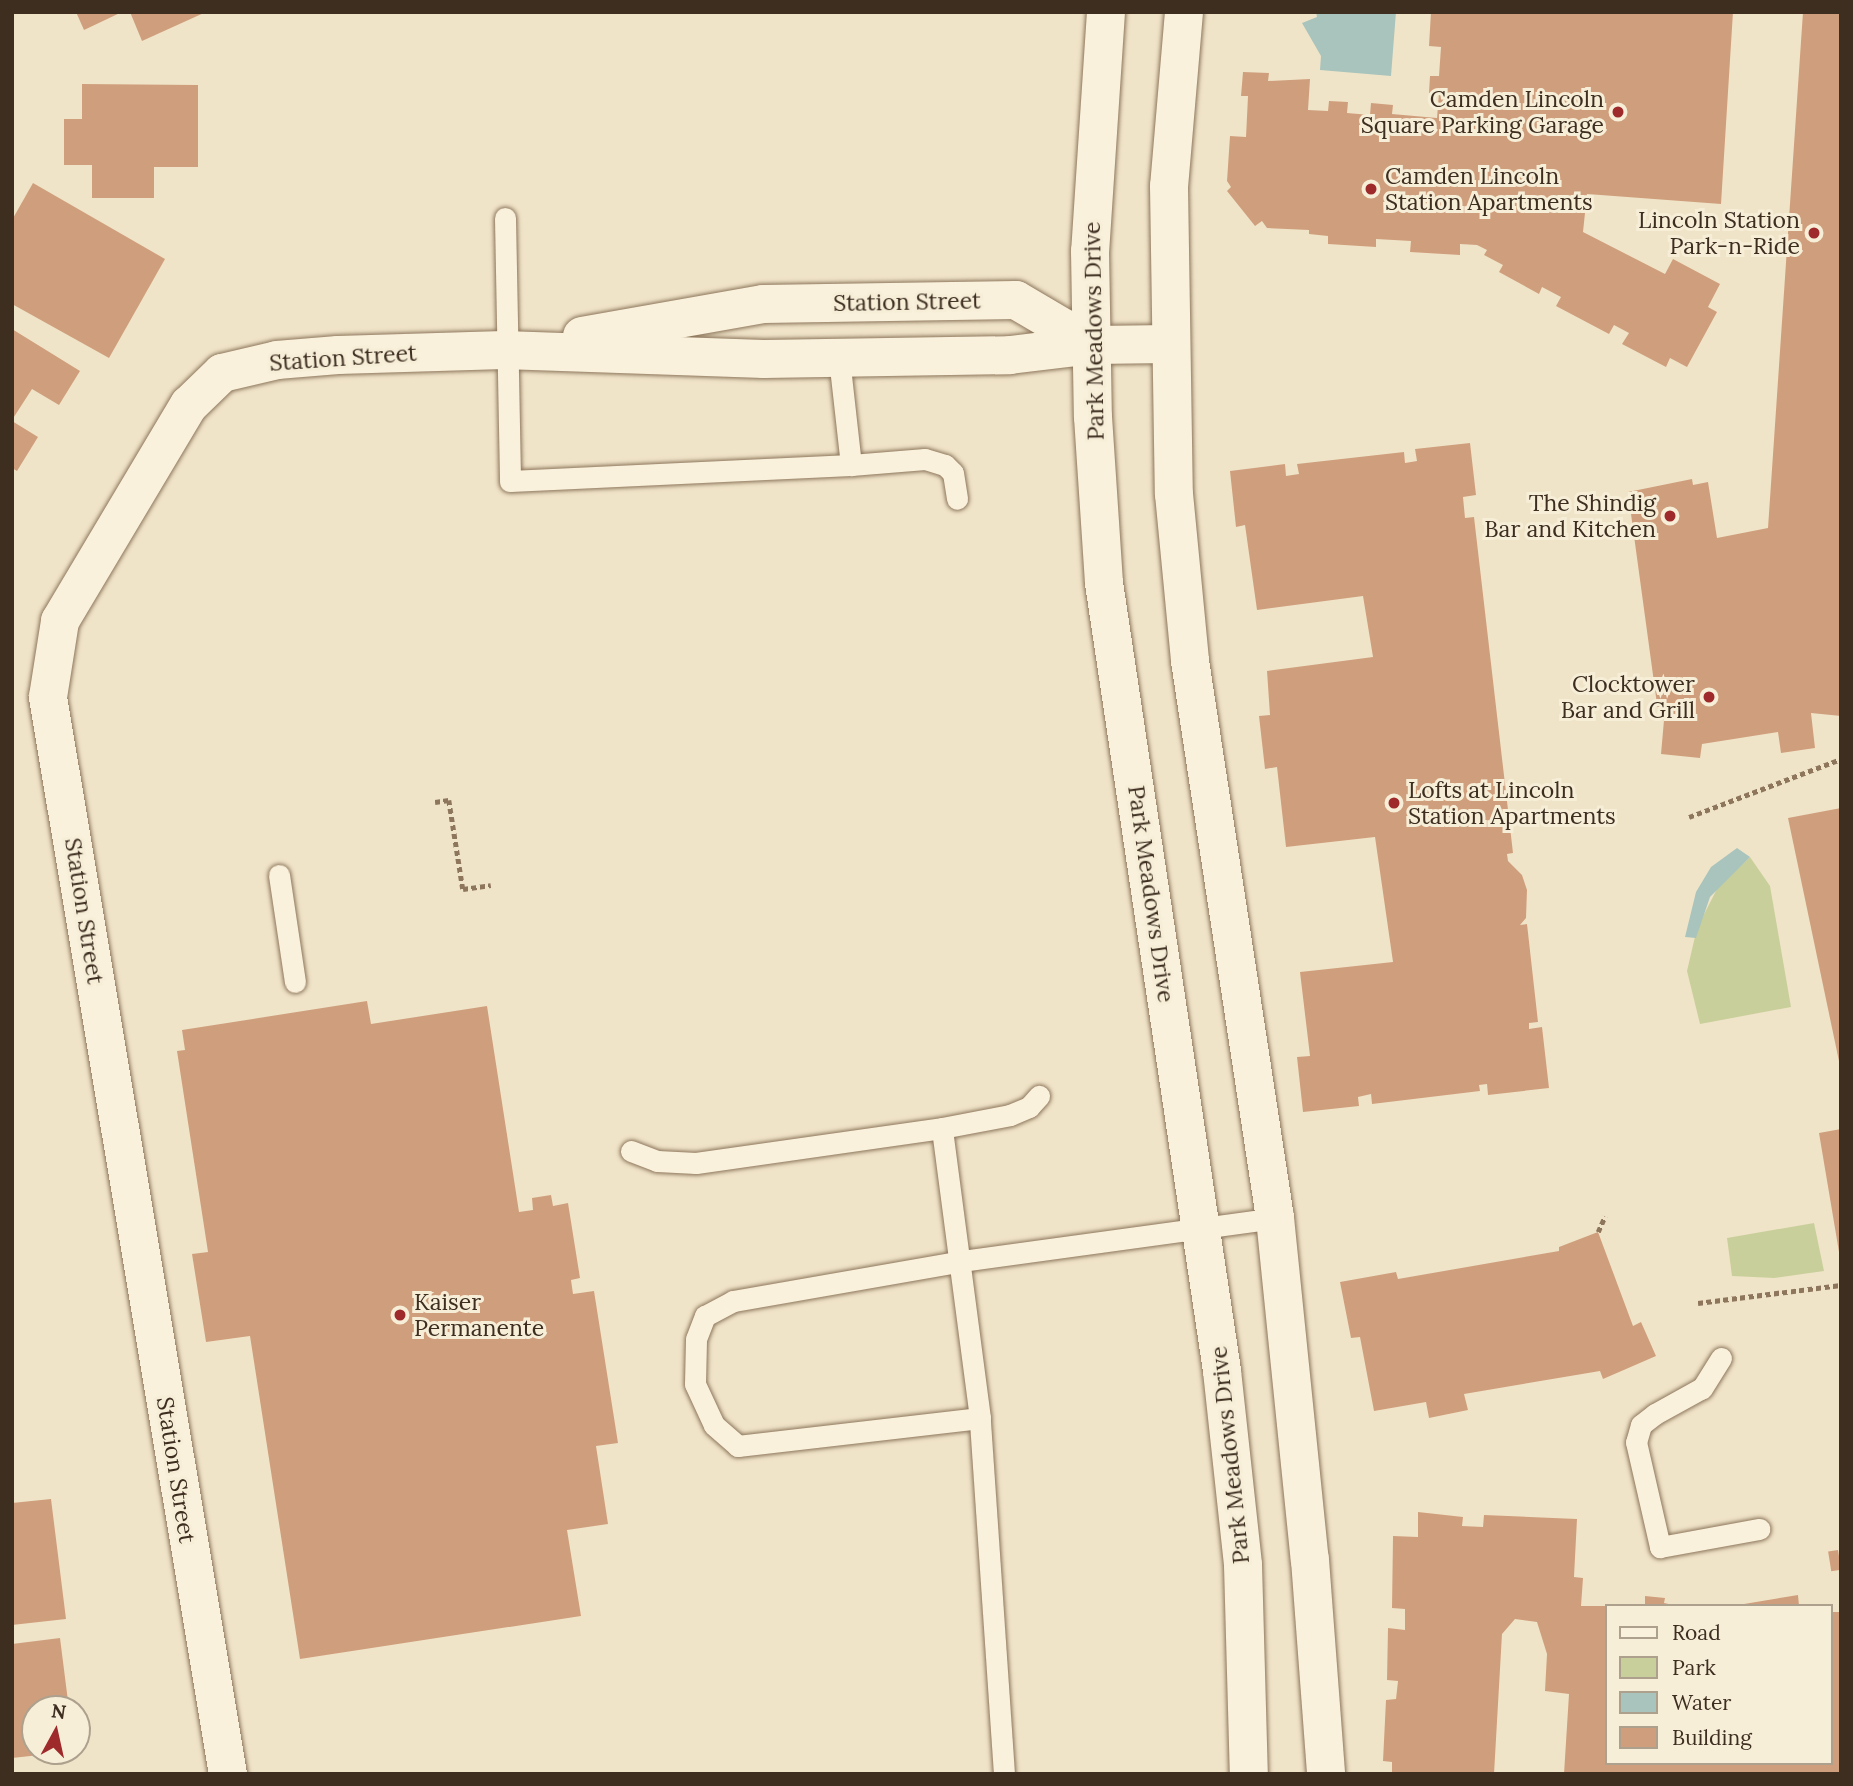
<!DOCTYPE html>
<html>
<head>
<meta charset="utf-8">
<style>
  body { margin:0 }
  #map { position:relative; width:1853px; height:1786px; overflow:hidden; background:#f0e4c8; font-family:Lora,serif }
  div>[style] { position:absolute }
  .green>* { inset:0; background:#c9cf9b }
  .water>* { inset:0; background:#a9c4bc }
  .building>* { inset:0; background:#cf9f7d; transform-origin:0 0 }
  .path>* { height:4.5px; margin-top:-2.25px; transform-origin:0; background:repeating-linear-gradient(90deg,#8d765c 0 5px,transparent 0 8.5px) }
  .roads { filter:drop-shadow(0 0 2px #8d765c) drop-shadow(0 0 2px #8d765c) }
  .lane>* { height:21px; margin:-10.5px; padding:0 10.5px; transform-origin:10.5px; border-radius:10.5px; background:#faf1dc }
  .street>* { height:38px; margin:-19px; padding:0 19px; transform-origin:19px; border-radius:19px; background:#faf1dc }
  .secondary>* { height:38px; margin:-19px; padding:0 19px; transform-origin:19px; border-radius:19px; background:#faf1dc }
  .dots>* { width:19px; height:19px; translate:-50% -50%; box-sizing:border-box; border:4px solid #f7eed8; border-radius:50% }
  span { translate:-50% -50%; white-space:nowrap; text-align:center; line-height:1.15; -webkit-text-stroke:6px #f7eed8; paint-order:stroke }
  .poi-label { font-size:23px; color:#3d2e20 }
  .right { translate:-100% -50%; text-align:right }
  .left { translate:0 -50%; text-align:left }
  .street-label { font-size:23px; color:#3d2e20 }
  .frame { position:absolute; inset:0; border:14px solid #3d2e20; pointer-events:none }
  .legend { position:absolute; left:1605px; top:1604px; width:228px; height:161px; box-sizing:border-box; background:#f7eed8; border:2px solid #ada18e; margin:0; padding:9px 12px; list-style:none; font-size:21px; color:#3d2e20 }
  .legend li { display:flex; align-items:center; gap:14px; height:35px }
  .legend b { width:35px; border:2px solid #ada18e }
  .north { position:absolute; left:21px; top:1695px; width:70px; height:70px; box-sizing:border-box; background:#f7eed8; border:2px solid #ada18e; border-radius:50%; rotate:8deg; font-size:19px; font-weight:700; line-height:28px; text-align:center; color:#3d2e20 }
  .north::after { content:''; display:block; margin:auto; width:24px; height:32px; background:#9e2a2b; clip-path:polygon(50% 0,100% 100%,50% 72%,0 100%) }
</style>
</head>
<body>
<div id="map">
  <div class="green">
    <div style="clip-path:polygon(1750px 857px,1770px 886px,1791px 1007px,1700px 1024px,1687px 971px,1697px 928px,1718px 887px)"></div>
    <div style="clip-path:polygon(1814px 1223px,1824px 1271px,1774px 1278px,1732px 1276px,1727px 1238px)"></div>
  </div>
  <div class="water">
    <div style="clip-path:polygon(1316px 12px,1396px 12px,1391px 76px,1320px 70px,1321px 56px,1302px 23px,1317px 17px)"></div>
    <div style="clip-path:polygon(1737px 848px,1750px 857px,1710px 897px,1696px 938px,1685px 937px,1696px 892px,1711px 867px)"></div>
  </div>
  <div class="building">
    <div style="clip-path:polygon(76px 12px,122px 12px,84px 30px)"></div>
    <div style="clip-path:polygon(130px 12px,206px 12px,142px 41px)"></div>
    <div style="clip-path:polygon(1431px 12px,1733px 12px,1721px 204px,1587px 194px,1583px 232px,1665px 274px,1673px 259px,1720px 284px,1708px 307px,1717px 312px,1687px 367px,1670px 358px,1666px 367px,1622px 344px,1629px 333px,1614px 325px,1609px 334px,1556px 306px,1561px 297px,1542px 287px,1539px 294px,1499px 272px,1503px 265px,1484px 255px,1487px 250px,1477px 245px,1460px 244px,1460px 255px,1410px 252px,1411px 241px,1376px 239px,1376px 247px,1328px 244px,1328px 236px,1309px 234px,1309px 230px,1267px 228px,1262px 221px,1255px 226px,1227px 191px,1231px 187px,1227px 181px,1230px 136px,1246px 137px,1248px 96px,1241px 96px,1243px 72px,1269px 73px,1268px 81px,1310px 79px,1308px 110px,1328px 111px,1329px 101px,1348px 102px,1347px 113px,1370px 115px,1371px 103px,1393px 105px,1392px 114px,1437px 118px,1439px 93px,1429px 93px,1430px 76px,1439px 76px,1441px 47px,1429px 46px)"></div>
    <div style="clip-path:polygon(1803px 12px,1841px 12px,1841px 716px,1811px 713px,1815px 748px,1781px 753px,1778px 732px,1702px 744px,1700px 758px,1661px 754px,1664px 720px,1659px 719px,1628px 492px,1692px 479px,1693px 485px,1708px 482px,1717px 538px,1768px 528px)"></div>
    <div style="clip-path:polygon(82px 84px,198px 85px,198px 167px,154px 167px,154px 198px,92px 198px,92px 165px,64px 165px,64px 119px,82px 119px)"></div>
    <div style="clip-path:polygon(33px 183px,165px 259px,109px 358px,12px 304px,12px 220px)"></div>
    <div style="clip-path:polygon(12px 329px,80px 371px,59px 405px,32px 389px,12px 420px)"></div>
    <div style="clip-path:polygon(12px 421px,38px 437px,17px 471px,12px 468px)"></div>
    <div style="clip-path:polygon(1470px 443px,1476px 495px,1463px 497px,1465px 518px,1474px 517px,1513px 853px,1507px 854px,1508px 861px,1522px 875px,1527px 890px,1526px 918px,1520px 925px,1527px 924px,1538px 1022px,1529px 1023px,1529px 1029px,1542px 1027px,1549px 1088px,1488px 1095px,1487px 1084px,1479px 1085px,1480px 1091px,1372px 1104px,1371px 1094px,1358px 1097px,1359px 1106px,1303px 1112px,1297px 1057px,1310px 1056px,1300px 972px,1393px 962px,1375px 837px,1286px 847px,1277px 767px,1265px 769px,1259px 716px,1270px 715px,1267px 671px,1373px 657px,1363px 596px,1257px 610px,1245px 525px,1236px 527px,1230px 471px,1285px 464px,1286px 476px,1299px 474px,1297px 464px,1404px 452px,1405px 463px,1417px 461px,1415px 449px)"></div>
    <div style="clip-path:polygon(1841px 808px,1841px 1066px,1840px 1066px,1788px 818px)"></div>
    <div style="clip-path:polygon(367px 1001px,371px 1024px,487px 1006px,519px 1212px,533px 1210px,532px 1198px,551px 1195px,553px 1206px,568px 1203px,580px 1278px,571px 1280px,573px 1294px,594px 1291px,618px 1443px,596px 1446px,608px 1524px,567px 1530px,581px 1616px,300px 1659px,250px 1336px,206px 1342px,192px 1254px,208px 1252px,177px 1051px,185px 1050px,182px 1030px)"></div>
    <div style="clip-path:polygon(1841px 1129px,1841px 1252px,1839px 1252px,1819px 1133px)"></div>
    <div style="clip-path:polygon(1598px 1232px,1633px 1326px,1641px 1322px,1656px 1356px,1603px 1379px,1600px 1371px,1464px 1394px,1468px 1410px,1429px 1418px,1426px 1402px,1374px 1411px,1360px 1337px,1351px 1338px,1340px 1282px,1396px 1272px,1398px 1279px,1559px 1251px,1559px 1247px)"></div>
    <div style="clip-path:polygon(51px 1499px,66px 1619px,12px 1625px,12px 1503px)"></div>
    <div style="clip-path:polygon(1418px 1512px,1463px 1517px,1462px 1526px,1483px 1527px,1484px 1515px,1577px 1519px,1574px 1577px,1583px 1578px,1581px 1606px,1606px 1606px,1606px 1763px,1830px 1763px,1830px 1612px,1841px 1612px,1841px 1774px,1564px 1774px,1569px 1694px,1545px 1691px,1547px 1654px,1537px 1622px,1515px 1619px,1502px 1634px,1494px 1774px,1392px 1774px,1392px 1762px,1383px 1761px,1386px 1700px,1396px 1699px,1398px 1681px,1387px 1680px,1388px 1628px,1405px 1630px,1405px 1609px,1392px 1608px,1393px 1536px,1418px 1537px)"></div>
    <div style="left:1838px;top:1550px;width:20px;height:10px;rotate:81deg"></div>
    <div style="clip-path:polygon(1798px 1595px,1799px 1606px,1744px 1606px,1744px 1604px)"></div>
    <div style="clip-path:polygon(1645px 1596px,1665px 1598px,1664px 1603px,1678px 1606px,1645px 1606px)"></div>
    <div style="clip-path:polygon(60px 1638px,69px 1709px,35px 1709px,35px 1751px,58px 1753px,12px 1758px,12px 1644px)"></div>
  </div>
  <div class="path">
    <div style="left:435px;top:802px;width:14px;rotate:-8deg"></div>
    <div style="left:449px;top:800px;width:90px;rotate:81.1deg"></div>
    <div style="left:463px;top:889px;width:28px;rotate:-8deg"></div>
    <div style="left:1689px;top:817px;width:163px;rotate:-20.9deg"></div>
    <div style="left:1598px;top:1232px;width:17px;rotate:-66deg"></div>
    <div style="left:1698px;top:1303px;width:144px;rotate:-7.2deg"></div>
  </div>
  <div class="roads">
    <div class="lane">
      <div style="left:505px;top:218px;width:263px;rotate:88.9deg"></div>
      <div style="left:510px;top:481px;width:341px;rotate:-2.7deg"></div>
      <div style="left:839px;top:358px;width:108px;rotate:83.6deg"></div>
      <div style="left:851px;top:465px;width:74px;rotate:-4.6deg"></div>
      <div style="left:925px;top:459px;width:21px;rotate:17deg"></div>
      <div style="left:945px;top:465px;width:11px;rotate:45deg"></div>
      <div style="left:953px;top:473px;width:26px;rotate:81deg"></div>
      <div style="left:279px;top:875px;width:108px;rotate:81.5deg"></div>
      <div style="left:631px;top:1151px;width:28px;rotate:21deg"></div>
      <div style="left:657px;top:1161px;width:39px;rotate:3deg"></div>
      <div style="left:696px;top:1163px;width:248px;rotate:-8.1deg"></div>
      <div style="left:1721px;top:1358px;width:36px;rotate:122deg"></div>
      <div style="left:1702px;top:1388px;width:54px;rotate:151deg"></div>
      <div style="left:1655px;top:1414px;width:18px;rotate:142deg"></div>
      <div style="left:1641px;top:1425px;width:18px;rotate:106deg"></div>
      <div style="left:1636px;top:1442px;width:108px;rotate:77.1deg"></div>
      <div style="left:1660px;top:1547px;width:101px;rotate:-10.3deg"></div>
      <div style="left:980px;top:1418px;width:244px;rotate:173.4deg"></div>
      <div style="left:738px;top:1446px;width:32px;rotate:-139deg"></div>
      <div style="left:714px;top:1425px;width:45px;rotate:-114.9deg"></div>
      <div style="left:695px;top:1384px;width:45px;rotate:-88.7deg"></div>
      <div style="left:696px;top:1339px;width:25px;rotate:-69deg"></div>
      <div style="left:705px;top:1316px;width:32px;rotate:-28deg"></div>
      <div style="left:733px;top:1301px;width:232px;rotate:-9.9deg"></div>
      <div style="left:962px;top:1261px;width:316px;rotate:-7.8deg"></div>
      <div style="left:1004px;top:1774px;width:357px;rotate:-93.9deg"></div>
      <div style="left:980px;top:1418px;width:292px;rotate:-97.5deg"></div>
      <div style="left:942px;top:1128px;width:69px;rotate:-10.8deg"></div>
      <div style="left:1010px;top:1115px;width:21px;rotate:-23deg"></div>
      <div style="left:1029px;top:1107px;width:15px;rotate:-48deg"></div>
    </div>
    <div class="street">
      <div style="left:582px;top:336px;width:184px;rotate:-10deg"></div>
      <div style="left:763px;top:304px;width:253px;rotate:-0.9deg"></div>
      <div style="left:1016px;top:300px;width:89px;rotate:30.3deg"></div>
      <div style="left:228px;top:1774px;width:1092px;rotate:-99.49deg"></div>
      <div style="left:48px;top:697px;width:77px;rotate:-81deg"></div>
      <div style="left:60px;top:621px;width:252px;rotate:-59.2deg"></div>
      <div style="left:189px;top:405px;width:46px;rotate:-44.1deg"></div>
      <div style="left:222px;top:373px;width:57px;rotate:-13.3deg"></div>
      <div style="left:277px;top:360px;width:61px;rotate:-4.7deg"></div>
      <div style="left:338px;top:355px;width:166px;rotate:-1.7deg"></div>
      <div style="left:504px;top:350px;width:260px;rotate:2deg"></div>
      <div style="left:764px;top:359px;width:246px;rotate:-0.9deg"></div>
      <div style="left:1010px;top:355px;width:84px;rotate:-6.9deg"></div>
      <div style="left:1093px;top:345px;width:77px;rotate:-0.7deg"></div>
    </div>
    <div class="secondary">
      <div style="left:1106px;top:12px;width:240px;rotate:93.8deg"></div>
      <div style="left:1090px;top:251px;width:166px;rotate:89deg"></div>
      <div style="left:1093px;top:417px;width:166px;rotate:86.2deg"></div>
      <div style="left:1104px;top:583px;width:797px;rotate:81.48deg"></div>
      <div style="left:1222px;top:1371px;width:195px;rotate:83.8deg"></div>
      <div style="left:1243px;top:1565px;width:209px;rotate:88.4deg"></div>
      <div style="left:1184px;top:12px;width:175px;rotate:94.9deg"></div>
      <div style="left:1169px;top:186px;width:308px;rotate:89.1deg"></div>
      <div style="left:1174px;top:494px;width:168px;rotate:84.5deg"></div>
      <div style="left:1190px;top:661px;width:563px;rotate:81.32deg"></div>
      <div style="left:1275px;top:1218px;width:344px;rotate:84.2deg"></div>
      <div style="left:1310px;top:1560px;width:215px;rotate:85.7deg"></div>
    </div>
  </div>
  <div class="dots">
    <div style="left:1618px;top:112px;background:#9e2a2b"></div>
    <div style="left:1371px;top:189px;background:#9e2a2b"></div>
    <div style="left:1814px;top:233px;background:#9e2a2b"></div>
    <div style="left:1670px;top:516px;background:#9e2a2b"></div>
    <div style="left:1709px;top:697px;background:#9e2a2b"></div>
    <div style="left:1394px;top:803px;background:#9e2a2b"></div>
    <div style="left:400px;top:1315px;background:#9e2a2b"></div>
  </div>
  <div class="poi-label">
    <span class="right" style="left:1604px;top:112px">Camden Lincoln<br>Square Parking Garage</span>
    <span class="left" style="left:1385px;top:189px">Camden Lincoln<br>Station Apartments</span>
    <span class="right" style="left:1800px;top:233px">Lincoln Station<br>Park-n-Ride</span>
    <span class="right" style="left:1656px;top:516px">The Shindig<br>Bar and Kitchen</span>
    <span class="right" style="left:1695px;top:697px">Clocktower<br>Bar and Grill</span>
    <span class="left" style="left:1408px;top:803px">Lofts at Lincoln<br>Station Apartments</span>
    <span class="left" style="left:414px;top:1315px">Kaiser<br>Permanente</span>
  </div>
  <div class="street-label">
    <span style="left:907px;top:302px;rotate:-1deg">Station Street</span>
    <span style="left:1094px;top:331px;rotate:-91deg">Park Meadows Drive</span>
    <span style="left:343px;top:358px;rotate:-4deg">Station Street</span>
    <span style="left:1151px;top:894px;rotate:82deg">Park Meadows Drive</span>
    <span style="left:84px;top:911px;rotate:81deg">Station Street</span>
    <span style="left:1230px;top:1455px;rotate:-96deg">Park Meadows Drive</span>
    <span style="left:176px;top:1470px;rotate:81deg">Station Street</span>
  </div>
  <div class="frame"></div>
  <ul class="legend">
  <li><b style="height:9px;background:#faf1dc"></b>Road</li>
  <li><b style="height:19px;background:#c9cf9b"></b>Park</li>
  <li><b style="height:19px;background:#a9c4bc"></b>Water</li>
  <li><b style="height:19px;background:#cf9f7d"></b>Building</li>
  </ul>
  <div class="north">N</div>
</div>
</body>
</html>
